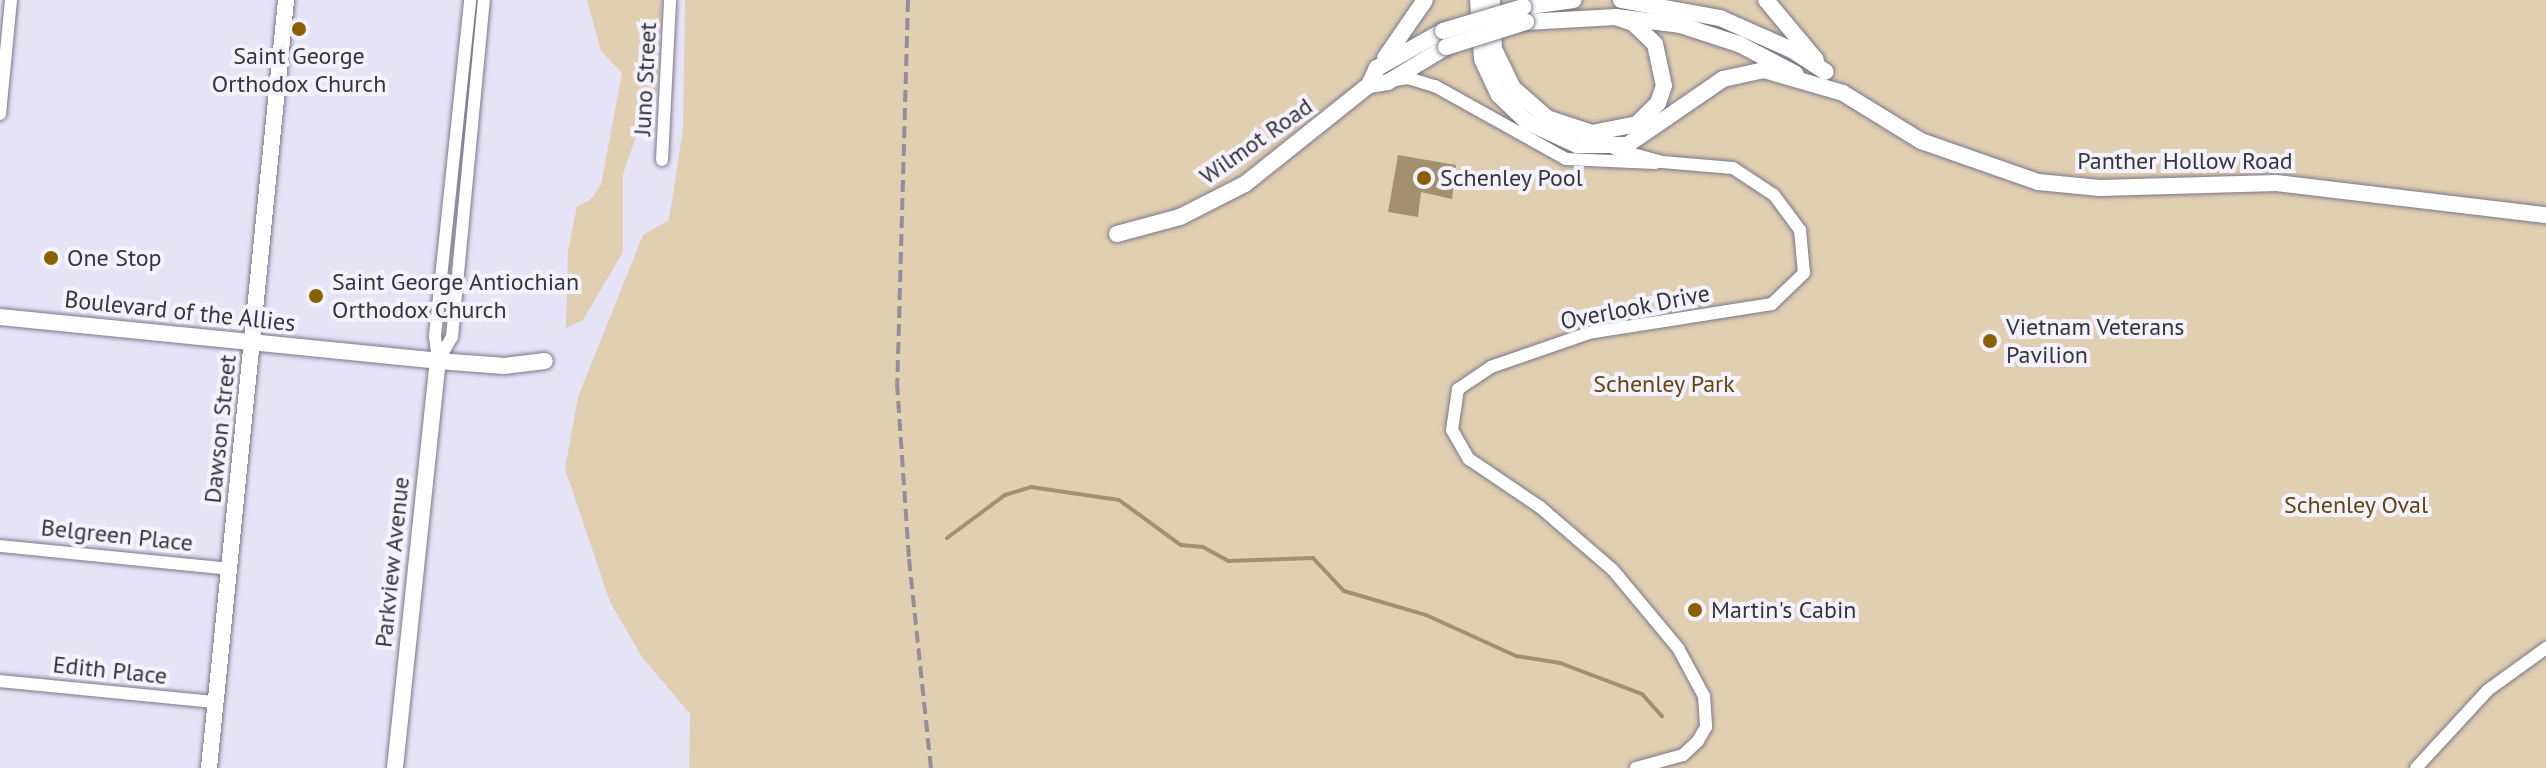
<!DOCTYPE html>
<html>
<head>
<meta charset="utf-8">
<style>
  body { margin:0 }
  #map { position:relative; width:2546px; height:768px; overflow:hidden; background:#e7e3f7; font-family:"PT Sans",sans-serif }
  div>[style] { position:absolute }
  .green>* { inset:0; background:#e1cfb1 }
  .water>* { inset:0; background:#a49071 }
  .stream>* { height:4px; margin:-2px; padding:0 2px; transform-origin:2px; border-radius:2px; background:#a49071 }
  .roads { filter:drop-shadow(0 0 2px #7a7789) drop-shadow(0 0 2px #7a7789) }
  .street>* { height:12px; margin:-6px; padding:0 6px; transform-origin:6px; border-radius:6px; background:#fff }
  .secondary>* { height:16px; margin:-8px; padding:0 8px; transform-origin:8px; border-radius:8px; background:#fff }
  .rail>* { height:4px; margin-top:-2px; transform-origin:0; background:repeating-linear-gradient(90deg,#928f9d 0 12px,transparent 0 18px) }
  .bridges { filter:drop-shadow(0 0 2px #7a7789) drop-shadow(0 0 2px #7a7789) }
  .secondary-bridge>* { height:16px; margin:-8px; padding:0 8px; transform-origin:8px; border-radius:8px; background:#fff }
  .dots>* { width:22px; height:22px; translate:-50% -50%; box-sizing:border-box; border:4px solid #f4f2fe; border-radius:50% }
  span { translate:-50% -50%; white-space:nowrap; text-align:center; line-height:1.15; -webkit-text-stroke:8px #f4f2fe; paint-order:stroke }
  .poi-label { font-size:24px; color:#36353c }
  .left { translate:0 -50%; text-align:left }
  .street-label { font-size:24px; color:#36353c }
  .park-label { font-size:24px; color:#62460b }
</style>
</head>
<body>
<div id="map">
  <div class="green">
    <div style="clip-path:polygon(587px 0,662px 0,655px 121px,636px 137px,623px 174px,623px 252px,583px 320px,566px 328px,568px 251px,577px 206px,589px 201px,601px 185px,622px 73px,601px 51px)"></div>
    <div style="clip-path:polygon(685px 0,2546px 0,2546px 768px,689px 768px,690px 714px,642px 657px,610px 602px,565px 469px,578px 397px,643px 235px,669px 220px,683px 129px)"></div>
  </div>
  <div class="water">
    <div style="clip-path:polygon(1398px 155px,1456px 165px,1452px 199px,1421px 192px,1418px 217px,1388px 212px)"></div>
  </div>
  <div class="stream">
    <div style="left:947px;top:538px;width:72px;rotate:-36.6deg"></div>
    <div style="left:1005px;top:495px;width:27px;rotate:-17deg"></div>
    <div style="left:1031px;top:487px;width:89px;rotate:8.4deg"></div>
    <div style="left:1119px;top:500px;width:77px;rotate:36deg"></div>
    <div style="left:1181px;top:545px;width:22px;rotate:5deg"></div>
    <div style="left:1203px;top:547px;width:29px;rotate:29deg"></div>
    <div style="left:1228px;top:561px;width:85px;rotate:-2deg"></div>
    <div style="left:1313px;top:558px;width:45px;rotate:46.8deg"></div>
    <div style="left:1344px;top:591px;width:85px;rotate:16.3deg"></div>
    <div style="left:1426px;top:615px;width:99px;rotate:24.5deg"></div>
    <div style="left:1516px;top:656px;width:45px;rotate:9deg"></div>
    <div style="left:1560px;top:663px;width:88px;rotate:20.7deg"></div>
    <div style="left:1642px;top:694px;width:30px;rotate:48deg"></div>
  </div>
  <div class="roads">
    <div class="street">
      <div style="left:1395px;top:80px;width:13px;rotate:-9deg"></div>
      <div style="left:1408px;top:78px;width:28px;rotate:17deg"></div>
      <div style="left:1435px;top:86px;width:150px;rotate:29.1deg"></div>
      <div style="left:1566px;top:159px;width:89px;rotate:2.6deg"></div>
      <div style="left:0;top:114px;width:115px;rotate:-84.5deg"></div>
      <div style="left:1615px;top:149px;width:49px;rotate:15.5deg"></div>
      <div style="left:1662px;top:162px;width:71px;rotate:4.8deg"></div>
      <div style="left:1733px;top:168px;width:49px;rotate:33.4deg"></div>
      <div style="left:1774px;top:195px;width:44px;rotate:53.4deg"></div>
      <div style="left:1800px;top:230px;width:43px;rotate:84.7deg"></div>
      <div style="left:1804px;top:273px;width:45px;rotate:135.9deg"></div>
      <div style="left:1772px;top:304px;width:185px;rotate:171deg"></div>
      <div style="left:1589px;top:333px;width:104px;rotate:160.9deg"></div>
      <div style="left:1491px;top:367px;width:40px;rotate:146deg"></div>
      <div style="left:1458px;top:389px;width:41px;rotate:98.3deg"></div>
      <div style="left:1452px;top:430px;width:34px;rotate:60deg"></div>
      <div style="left:1469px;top:459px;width:86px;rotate:34.1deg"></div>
      <div style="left:1540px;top:507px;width:96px;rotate:40.8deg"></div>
      <div style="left:1613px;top:570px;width:102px;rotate:50.2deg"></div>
      <div style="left:1678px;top:648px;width:55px;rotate:61.6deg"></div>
      <div style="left:1704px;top:696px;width:31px;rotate:86deg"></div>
      <div style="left:1706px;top:727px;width:16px;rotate:120deg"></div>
      <div style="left:1698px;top:741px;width:21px;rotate:137deg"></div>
      <div style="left:1683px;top:755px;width:49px;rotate:164.5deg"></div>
      <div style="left:662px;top:160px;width:160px;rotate:-87.1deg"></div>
      <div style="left:438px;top:361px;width:28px;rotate:-60deg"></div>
      <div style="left:452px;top:337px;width:339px;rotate:-84.6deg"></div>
      <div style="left:438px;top:361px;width:26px;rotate:-97deg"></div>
      <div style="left:435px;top:335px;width:337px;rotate:-84deg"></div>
      <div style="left:0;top:546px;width:231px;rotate:5.7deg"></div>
      <div style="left:0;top:681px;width:217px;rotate:5.6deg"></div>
      <div style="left:2416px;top:768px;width:106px;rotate:-47.3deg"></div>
      <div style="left:2488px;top:690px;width:72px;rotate:-35.9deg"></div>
    </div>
    <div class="secondary">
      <div style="left:1478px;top:0;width:59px;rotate:86.1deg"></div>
      <div style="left:1482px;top:59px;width:40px;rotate:65deg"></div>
      <div style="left:1499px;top:95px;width:39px;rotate:44deg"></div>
      <div style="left:1527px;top:122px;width:55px;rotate:24.7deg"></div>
      <div style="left:1577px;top:145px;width:50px"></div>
      <div style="left:1627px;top:145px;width:116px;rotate:-34.5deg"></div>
      <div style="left:1723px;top:79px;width:42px;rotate:-12.4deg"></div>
      <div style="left:1764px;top:70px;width:82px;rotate:16.2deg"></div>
      <div style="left:1843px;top:93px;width:92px;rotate:31.6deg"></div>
      <div style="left:1921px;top:141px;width:124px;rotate:19.3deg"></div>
      <div style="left:2038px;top:182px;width:62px;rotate:5.5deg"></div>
      <div style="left:2100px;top:188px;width:176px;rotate:-1.6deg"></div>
      <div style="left:2276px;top:183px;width:272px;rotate:6.8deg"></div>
      <div style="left:1492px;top:0;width:49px;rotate:87.7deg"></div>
      <div style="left:1494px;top:49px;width:43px;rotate:64deg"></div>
      <div style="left:1513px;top:88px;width:45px;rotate:41.4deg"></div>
      <div style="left:1547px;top:118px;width:47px;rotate:18.4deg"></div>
      <div style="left:1592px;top:133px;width:46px;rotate:-11.3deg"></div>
      <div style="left:1637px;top:124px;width:30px;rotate:-45deg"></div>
      <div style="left:1658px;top:103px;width:18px;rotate:-71deg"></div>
      <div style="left:1664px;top:86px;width:43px;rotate:-102.1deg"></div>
      <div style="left:1655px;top:44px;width:30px;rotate:-136deg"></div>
      <div style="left:1633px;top:23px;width:18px;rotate:-161deg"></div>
      <div style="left:1621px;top:0;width:101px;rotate:10.3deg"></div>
      <div style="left:1720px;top:18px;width:79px;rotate:24deg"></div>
      <div style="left:1792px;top:50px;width:40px;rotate:32.9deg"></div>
      <div style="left:1766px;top:0;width:78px;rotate:50.2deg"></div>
      <div style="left:1523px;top:7px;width:51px;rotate:-7.8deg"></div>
      <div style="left:1526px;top:22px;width:90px;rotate:-3.2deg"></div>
      <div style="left:1616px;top:17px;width:64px;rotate:7.1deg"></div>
      <div style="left:1680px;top:25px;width:62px;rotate:17.9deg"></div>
      <div style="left:1739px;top:44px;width:64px;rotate:27.8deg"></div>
      <div style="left:1385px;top:58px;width:70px;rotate:-55.4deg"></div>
      <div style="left:1369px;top:85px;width:19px;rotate:-9deg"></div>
      <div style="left:1388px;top:82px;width:68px;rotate:-31.1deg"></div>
      <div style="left:1117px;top:234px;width:65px;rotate:-15.1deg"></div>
      <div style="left:1180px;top:217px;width:73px;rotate:-26.9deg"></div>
      <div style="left:1245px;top:184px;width:159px;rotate:-38.6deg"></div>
      <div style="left:1369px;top:85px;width:19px;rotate:-65deg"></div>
      <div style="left:1377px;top:68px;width:76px;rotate:-29.3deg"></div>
      <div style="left:0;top:317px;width:440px;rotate:5.7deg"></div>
      <div style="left:438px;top:361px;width:66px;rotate:4.3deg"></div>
      <div style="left:504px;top:366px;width:41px;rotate:-7deg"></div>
      <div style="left:209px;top:768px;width:772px;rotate:-84.27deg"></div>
      <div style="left:395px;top:768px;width:409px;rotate:-84deg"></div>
    </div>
  </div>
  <div class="rail">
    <div style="left:908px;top:0;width:383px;rotate:91.6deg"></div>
    <div style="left:897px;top:383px;width:176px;rotate:86.1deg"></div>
    <div style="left:909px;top:559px;width:210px;rotate:84deg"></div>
  </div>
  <div class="bridges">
    <div class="secondary-bridge">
      <div style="left:1443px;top:31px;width:84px;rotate:-16.7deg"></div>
      <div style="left:1446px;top:47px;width:84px;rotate:-17.4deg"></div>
    </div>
  </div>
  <div class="dots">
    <div style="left:299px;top:29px;background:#896100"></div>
    <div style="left:1424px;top:178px;background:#896100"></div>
    <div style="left:51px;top:258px;background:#896100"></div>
    <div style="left:316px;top:296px;background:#896100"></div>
    <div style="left:1990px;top:341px;background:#896100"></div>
    <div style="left:1695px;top:610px;background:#896100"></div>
  </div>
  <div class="poi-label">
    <span style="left:299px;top:70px">Saint George<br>Orthodox Church</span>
    <span class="left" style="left:1440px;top:178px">Schenley Pool</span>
    <span class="left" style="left:67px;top:258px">One Stop</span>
    <span class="left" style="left:332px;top:296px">Saint George Antiochian<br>Orthodox Church</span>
    <span class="left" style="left:2006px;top:341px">Vietnam Veterans<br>Pavilion</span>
    <span class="left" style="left:1711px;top:610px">Martin's Cabin</span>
  </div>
  <div class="street-label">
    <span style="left:645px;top:79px;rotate:-87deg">Juno Street</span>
    <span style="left:1256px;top:141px;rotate:-35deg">Wilmot Road</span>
    <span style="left:2185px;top:161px">Panther Hollow Road</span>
    <span style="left:1635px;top:307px;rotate:-11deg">Overlook Drive</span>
    <span style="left:180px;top:311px;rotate:6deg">Boulevard of the Allies</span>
    <span style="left:220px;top:429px;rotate:-84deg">Dawson Street</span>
    <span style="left:117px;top:535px;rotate:6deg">Belgreen Place</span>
    <span style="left:392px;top:562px;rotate:-84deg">Parkview Avenue</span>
    <span style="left:110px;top:670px;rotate:6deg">Edith Place</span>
  </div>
  <div class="park-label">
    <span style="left:1664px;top:384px">Schenley Park</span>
    <span style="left:2356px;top:505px">Schenley Oval</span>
  </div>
</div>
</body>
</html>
